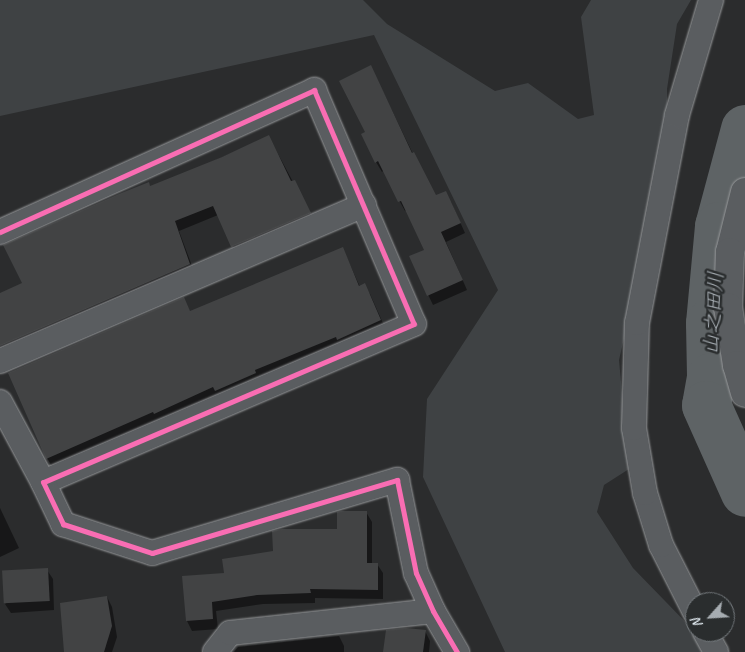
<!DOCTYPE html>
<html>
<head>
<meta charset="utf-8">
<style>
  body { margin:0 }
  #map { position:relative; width:745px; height:652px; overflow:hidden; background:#2b2c2d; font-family:Caveat,"Klee One",sans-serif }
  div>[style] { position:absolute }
  .green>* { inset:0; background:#3f4244 }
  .shadow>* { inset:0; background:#0007 }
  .river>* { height:49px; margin:-24.5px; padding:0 24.5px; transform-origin:24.5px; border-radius:24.5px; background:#5e6365 }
  .building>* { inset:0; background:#424344; transform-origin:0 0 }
  .roads { filter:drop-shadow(0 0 1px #96989a) drop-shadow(0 0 1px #96989a) }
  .street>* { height:24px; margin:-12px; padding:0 12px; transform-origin:12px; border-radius:12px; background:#5a5d60 }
  .secondary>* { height:28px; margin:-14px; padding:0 14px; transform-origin:14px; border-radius:14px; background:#5a5d60 }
  .cycleway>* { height:5px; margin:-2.5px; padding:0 2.5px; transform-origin:2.5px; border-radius:2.5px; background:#f96db3 }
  span { translate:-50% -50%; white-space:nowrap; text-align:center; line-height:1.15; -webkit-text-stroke:5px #2a2d2e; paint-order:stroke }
  .water-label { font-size:21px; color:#acb3b9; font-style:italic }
  .north { position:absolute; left:685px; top:592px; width:50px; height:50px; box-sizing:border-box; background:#2a2d2e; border:1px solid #767b7f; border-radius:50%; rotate:244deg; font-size:14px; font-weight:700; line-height:20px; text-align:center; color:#e8f1f8 }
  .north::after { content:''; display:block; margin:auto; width:18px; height:22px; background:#a6acb1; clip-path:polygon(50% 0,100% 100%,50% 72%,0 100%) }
</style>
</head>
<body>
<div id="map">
  <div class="green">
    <div style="clip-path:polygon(0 0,363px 0,387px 24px,495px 91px,528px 83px,578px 119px,594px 115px,581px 17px,591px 0,691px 0,677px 24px,667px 89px,668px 148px,619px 360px,629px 469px,604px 485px,597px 512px,633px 568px,699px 636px,708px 652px,505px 652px,423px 477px,427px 399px,498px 290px,374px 35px,0 116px)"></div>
  </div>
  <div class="shadow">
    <div style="clip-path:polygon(371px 67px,413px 154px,436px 197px,451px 202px,465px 233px,446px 242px,467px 290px,433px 305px,410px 257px,426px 250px,407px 210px,405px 211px,400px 202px,384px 170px,382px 172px,376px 162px,366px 133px)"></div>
    <div style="clip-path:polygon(269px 137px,315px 223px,238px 256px,218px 215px,179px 231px,195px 274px,0 352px,0 295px,23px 284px,151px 188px)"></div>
    <div style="clip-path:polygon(343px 249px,360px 287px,370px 294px,386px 330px,53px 468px,47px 458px,183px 299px,190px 312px)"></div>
    <div style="clip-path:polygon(0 508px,19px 548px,0 557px)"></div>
    <div style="clip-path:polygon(366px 512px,372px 522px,372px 564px,377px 564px,383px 573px,383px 599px,315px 598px,315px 603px,263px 604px,216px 611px,218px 629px,192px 631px,187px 621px,183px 577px,225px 574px,274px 553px,338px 530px)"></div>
    <div style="clip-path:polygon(47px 570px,53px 579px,54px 610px,11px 613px,5px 604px)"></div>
    <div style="clip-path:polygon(107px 597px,112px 607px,117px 637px,112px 652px,65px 652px)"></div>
    <div style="clip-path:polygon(425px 631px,430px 641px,429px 652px,385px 652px)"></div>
    <div style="clip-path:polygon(339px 636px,344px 646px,344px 652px,234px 652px,238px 647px)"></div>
  </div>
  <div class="river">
    <div style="left:745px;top:129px;width:100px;rotate:105deg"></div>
    <div style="left:719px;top:226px;width:97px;rotate:95.3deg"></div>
    <div style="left:710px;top:323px;width:54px;rotate:88.9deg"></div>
    <div style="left:711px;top:377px;width:28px;rotate:100deg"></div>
    <div style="left:706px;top:405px;width:95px;rotate:65.9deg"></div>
  </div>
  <div class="building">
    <div style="clip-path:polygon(371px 65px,412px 153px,414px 152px,436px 195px,446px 191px,461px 223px,441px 232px,463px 280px,427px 296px,409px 256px,424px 250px,401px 201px,398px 202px,378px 161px,375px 163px,361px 134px,365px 132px,339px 81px)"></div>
    <div style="clip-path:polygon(269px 135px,291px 181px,295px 180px,311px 213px,231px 247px,213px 206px,175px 221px,190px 264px,0 346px,0 293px,22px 283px,3px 245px,119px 194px,149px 182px,150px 186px,222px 157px)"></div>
    <div style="clip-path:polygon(343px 247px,359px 286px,365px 283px,381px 320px,337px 340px,336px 337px,255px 370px,256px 373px,215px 391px,213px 387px,154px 414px,153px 412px,46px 459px,8px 373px,184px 297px,190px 311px)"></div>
    <div style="clip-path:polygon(341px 511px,367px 511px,367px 563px,378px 563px,378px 590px,310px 589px,311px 593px,257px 595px,212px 602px,213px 619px,186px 621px,182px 576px,224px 573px,222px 559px,273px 551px,272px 531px,282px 529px,337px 529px,337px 512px)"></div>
    <div style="left:48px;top:568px;width:33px;height:46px;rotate:87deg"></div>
    <div style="clip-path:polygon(107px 596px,112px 626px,104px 652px,64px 652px,60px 603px)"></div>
    <div style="clip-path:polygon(406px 628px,426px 630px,423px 652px,383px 652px,386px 630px)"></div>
  </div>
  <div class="roads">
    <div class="street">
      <div style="left:0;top:232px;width:345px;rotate:-24.3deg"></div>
      <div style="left:314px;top:90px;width:254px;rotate:66.9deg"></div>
      <div style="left:414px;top:324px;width:403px;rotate:156.9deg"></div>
      <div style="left:43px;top:482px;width:47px;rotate:64.5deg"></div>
      <div style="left:63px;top:524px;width:94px;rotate:18deg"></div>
      <div style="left:152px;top:553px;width:256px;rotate:-16.6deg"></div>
      <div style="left:397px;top:480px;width:95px;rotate:78.5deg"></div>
      <div style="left:416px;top:573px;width:42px;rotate:65.9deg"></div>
      <div style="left:433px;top:611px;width:48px;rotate:59.7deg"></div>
      <div style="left:0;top:361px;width:396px;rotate:-23.2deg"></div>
      <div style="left:0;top:402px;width:91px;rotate:61.7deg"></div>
      <div style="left:695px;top:612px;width:75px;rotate:-116.9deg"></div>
      <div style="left:661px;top:545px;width:54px;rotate:-107.1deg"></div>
      <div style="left:645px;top:493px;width:66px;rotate:-99.6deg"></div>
      <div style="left:634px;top:428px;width:105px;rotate:-88.4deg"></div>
      <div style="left:637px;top:323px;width:212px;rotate:-79.1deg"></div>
      <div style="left:677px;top:115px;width:120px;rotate:-73.5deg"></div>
      <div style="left:705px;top:632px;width:23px;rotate:61deg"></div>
      <div style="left:215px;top:652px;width:24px;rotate:-52deg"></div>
      <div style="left:230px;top:633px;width:204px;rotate:-6.2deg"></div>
    </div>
    <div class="secondary">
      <div style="left:745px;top:192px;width:62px;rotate:104deg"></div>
      <div style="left:730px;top:252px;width:55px;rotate:92.1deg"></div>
      <div style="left:728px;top:307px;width:59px;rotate:81.2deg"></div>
      <div style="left:737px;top:365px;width:29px;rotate:74deg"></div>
    </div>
  </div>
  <div class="cycleway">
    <div style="left:0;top:232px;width:345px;rotate:-24.3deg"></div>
    <div style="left:314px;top:90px;width:254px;rotate:66.9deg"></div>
    <div style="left:414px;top:324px;width:403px;rotate:156.9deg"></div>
    <div style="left:43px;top:482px;width:47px;rotate:64.5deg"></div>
    <div style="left:63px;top:524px;width:94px;rotate:18deg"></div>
    <div style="left:152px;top:553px;width:256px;rotate:-16.6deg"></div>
    <div style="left:397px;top:480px;width:95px;rotate:78.5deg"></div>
    <div style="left:416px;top:573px;width:42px;rotate:65.9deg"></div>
    <div style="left:433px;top:611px;width:48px;rotate:59.7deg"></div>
  </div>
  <div class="water-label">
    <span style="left:713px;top:313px;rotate:-86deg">山之田川</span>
  </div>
  <div class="north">N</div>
</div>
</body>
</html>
